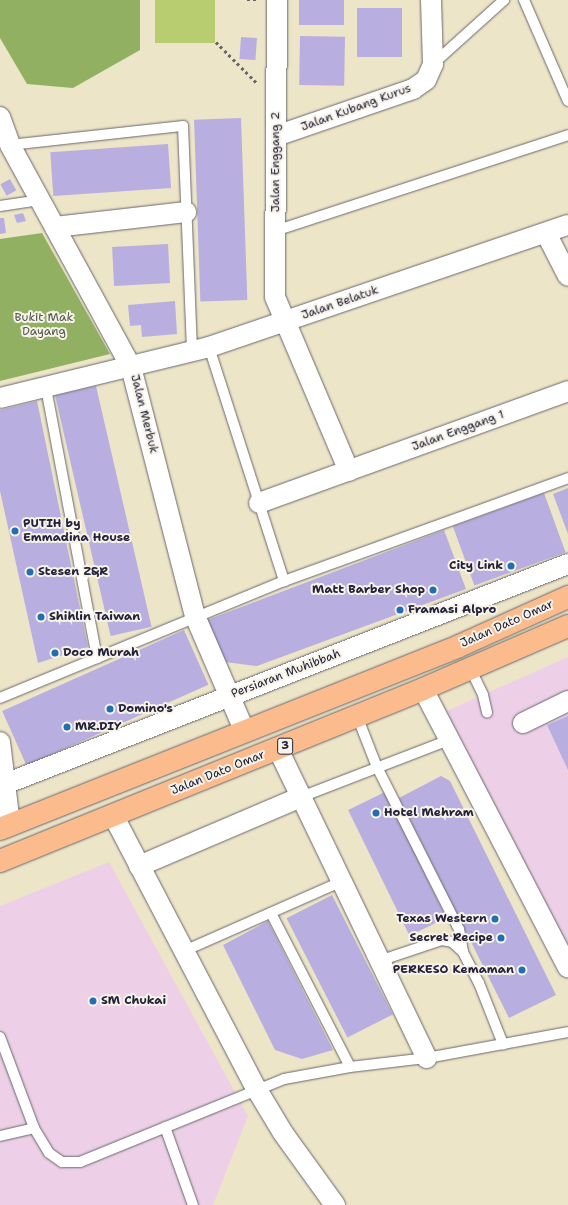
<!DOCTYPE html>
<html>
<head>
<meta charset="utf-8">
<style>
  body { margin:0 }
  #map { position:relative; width:568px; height:1205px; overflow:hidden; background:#ede5c8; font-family:"Shantell Sans",sans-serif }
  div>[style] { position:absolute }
  .built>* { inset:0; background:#edd0e8 }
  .green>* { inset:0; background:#b8cc70; transform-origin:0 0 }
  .forest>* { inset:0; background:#92b062 }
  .building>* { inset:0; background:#b8afe0; transform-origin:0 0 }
  .path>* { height:2.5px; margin-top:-1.25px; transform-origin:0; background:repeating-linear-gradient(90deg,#69666c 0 3px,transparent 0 6px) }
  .roads { filter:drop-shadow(0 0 1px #69666c) drop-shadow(0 0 1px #69666c) }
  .service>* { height:10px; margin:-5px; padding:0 5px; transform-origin:5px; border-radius:5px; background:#fff }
  .minor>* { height:20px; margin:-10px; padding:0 10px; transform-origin:10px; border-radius:10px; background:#fff }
  .trunk>* { height:22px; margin:-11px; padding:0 11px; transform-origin:11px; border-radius:11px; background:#fbbb8d }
  .dots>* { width:11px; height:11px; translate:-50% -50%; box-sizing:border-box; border:2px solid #f7f3e8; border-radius:50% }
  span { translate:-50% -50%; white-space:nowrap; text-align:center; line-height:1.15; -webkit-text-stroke:4px #f7f3e8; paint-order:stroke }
  .shield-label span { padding:1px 3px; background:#f7f3e8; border:1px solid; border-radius:3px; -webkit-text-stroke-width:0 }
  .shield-label { font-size:11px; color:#22223b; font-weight:700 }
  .street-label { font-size:12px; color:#22223b }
  .park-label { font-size:12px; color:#4f554b }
  .poi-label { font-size:12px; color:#22223b; font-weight:700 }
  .left { translate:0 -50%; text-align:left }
  .right { translate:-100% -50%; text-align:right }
</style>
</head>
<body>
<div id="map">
  <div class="built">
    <div style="clip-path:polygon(568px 657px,568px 970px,442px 713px)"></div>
    <div style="clip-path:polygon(109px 862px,248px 1116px,213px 1205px,0 1205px,0 906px)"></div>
  </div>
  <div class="green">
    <div style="left:155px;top:0;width:60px;height:43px"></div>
  </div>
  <div class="forest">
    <div style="clip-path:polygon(0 0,140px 0,140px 50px,73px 88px,27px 84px,0 38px)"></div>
    <div style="clip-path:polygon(42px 233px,110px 354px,0 381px,0 239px)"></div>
  </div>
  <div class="building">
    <div style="left:299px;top:0;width:45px;height:25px"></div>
    <div style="left:357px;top:8px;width:45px;height:49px"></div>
    <div style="left:300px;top:36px;width:45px;height:49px;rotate:1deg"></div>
    <div style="left:241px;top:37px;width:16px;height:22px;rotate:4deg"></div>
    <div style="left:241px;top:118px;width:182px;height:47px;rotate:88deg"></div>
    <div style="left:168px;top:144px;width:44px;height:118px;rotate:86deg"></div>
    <div style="left:10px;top:179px;width:13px;height:11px;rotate:61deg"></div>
    <div style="clip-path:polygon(23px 213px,26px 221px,17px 223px,14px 215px)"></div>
    <div style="clip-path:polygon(0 218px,4px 218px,6px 233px,0 234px)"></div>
    <div style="left:168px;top:244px;width:39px;height:56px;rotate:87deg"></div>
    <div style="clip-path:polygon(175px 301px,177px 334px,142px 337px,141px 325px,130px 326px,128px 305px)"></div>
    <div style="left:96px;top:386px;width:247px;height:42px;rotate:77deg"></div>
    <div style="clip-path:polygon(37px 401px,88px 647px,38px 663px,0 491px,0 410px)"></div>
    <div style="clip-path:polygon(568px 488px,568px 534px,553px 494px)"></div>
    <div style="left:544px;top:493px;width:63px;height:97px;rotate:70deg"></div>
    <div style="clip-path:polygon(444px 530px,466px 589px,257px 666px,225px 662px,207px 620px)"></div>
    <div style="left:184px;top:630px;width:60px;height:199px;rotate:66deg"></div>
    <div style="clip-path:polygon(568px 716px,568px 770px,547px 725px)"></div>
    <div style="clip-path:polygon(441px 776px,450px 781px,556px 995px,509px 1018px,399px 798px)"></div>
    <div style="left:385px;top:792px;width:140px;height:41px;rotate:64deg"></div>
    <div style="left:332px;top:895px;width:134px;height:51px;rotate:63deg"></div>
    <div style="clip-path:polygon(268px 921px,333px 1050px,302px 1059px,275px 1050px,223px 945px)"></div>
  </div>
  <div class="path">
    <div style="left:247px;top:0;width:11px"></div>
    <div style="left:216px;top:42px;width:58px;rotate:45deg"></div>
  </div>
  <div class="roads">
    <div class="service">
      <div style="left:524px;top:0;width:110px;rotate:66.5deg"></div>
      <div style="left:433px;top:64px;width:96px;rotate:-42deg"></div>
      <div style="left:10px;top:145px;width:174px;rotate:-6.3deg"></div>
      <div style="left:183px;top:126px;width:226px;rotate:87.7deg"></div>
      <div style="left:0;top:206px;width:40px;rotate:-8.5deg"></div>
      <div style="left:275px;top:231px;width:308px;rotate:-18.1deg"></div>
      <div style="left:209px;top:347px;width:246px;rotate:72.2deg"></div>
      <div style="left:46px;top:388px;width:275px;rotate:79.3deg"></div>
      <div style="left:470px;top:668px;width:30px;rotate:64deg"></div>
      <div style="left:483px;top:695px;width:18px;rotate:77deg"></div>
      <div style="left:0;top:698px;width:307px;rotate:-22.4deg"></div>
      <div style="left:284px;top:581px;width:302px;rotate:-19.9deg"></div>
      <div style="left:357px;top:716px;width:55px;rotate:68.6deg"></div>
      <div style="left:377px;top:767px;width:182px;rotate:63.2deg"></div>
      <div style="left:459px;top:929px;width:23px;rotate:80deg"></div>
      <div style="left:301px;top:797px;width:161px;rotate:-21.1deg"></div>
      <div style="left:271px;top:913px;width:173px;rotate:62.8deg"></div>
      <div style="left:184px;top:951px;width:174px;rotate:-23.8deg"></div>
      <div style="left:382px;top:960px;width:63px;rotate:-18.4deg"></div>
      <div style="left:442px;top:940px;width:10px;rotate:11deg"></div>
      <div style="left:452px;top:942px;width:15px;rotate:42deg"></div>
      <div style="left:463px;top:952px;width:35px;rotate:63deg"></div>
      <div style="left:479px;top:983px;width:66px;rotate:68.5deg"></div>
      <div style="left:0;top:1037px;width:97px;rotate:69.5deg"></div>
      <div style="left:34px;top:1128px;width:29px;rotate:59deg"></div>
      <div style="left:49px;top:1153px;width:16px;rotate:35deg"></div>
      <div style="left:62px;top:1162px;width:18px"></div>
      <div style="left:80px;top:1162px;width:220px;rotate:-22.1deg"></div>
      <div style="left:284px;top:1079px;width:67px;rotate:-10.3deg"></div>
      <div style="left:350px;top:1067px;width:78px;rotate:-6.7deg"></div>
      <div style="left:427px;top:1058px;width:143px;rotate:-10.4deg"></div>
      <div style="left:165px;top:1127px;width:83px;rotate:70.3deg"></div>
      <div style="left:0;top:1136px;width:35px;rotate:-13deg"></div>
    </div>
    <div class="minor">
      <div style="left:277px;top:0;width:297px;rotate:90.4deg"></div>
      <div style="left:275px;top:297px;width:189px;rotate:67deg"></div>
      <div style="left:0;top:117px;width:30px;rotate:70deg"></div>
      <div style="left:10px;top:145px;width:253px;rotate:61.4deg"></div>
      <div style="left:131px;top:367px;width:257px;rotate:75.6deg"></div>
      <div style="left:195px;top:616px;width:124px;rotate:66.7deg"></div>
      <div style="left:276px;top:136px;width:145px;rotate:-18.9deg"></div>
      <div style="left:413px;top:89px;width:16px;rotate:-35deg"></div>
      <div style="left:426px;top:80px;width:17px;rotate:-66deg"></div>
      <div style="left:433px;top:64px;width:64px;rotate:-91.8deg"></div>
      <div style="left:55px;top:227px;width:132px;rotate:-6.5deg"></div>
      <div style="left:546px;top:233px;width:48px;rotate:62.9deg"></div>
      <div style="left:0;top:398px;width:215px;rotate:-13.7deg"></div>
      <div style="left:209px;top:347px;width:379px;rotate:-18.8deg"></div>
      <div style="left:259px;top:503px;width:329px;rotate:-19.9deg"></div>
      <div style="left:423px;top:689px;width:314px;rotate:62.5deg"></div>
      <div style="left:523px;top:723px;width:50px;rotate:-26.1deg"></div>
      <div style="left:0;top:742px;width:84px;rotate:83.1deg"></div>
      <div style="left:278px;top:749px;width:343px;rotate:64.3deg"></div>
      <div style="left:0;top:786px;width:610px;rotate:-21.35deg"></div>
      <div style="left:113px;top:815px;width:308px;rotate:62.4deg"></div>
      <div style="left:256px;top:1088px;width:52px;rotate:59deg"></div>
      <div style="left:283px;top:1133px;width:89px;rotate:54.2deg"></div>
      <div style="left:139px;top:866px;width:176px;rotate:-23.1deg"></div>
    </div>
    <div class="trunk">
      <div style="left:0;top:829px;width:494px;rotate:-21.7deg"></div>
      <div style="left:459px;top:646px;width:120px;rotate:-24.2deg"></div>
      <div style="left:0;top:861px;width:457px;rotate:-22.1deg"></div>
      <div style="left:423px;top:689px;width:158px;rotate:-23.5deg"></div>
    </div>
  </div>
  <div class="dots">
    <div style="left:15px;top:531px;background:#1f6fb2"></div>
    <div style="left:511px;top:566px;background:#1f6fb2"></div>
    <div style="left:30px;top:572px;background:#1f6fb2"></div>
    <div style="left:433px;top:590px;background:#1f6fb2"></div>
    <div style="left:400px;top:610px;background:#1f6fb2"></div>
    <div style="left:41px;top:617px;background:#1f6fb2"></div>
    <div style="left:55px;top:653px;background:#1f6fb2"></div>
    <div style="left:110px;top:709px;background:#1f6fb2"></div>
    <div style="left:67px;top:727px;background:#1f6fb2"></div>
    <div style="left:376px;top:813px;background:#1f6fb2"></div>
    <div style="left:495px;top:919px;background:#1f6fb2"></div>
    <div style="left:501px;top:938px;background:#1f6fb2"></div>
    <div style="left:522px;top:970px;background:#1f6fb2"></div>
    <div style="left:93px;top:1001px;background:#1f6fb2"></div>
  </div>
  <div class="shield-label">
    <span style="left:285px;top:746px">3</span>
  </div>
  <div class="street-label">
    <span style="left:356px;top:108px;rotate:-20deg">Jalan Kubang Kurus</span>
    <span style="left:276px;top:162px;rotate:-90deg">Jalan Enggang 2</span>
    <span style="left:340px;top:303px;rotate:-19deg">Jalan Belatuk</span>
    <span style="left:144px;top:414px;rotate:76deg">Jalan Merbuk</span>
    <span style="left:458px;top:431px;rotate:-20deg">Jalan Enggang 1</span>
    <span style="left:507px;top:624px;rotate:-24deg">Jalan Dato Omar</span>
    <span style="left:286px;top:674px;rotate:-21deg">Persiaran Muhibbah</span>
    <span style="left:218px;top:773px;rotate:-22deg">Jalan Dato Omar</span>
  </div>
  <div class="park-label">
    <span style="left:44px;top:325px">Bukit Mak<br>Dayang</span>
  </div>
  <div class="poi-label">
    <span class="left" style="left:23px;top:531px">PUTIH by<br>Emmadina House</span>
    <span class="right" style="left:503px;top:566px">City Link</span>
    <span class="left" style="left:38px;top:572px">Stesen Z&amp;R</span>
    <span class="right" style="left:425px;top:590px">Matt Barber Shop</span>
    <span class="left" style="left:408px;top:610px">Framasi Alpro</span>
    <span class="left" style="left:49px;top:617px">Shihlin Taiwan</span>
    <span class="left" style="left:63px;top:653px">Doco Murah</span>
    <span class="left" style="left:118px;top:709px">Domino's</span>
    <span class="left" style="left:75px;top:727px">MR.DIY</span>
    <span class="left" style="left:384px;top:813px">Hotel Mehram</span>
    <span class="right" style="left:487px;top:919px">Texas Western</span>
    <span class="right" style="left:493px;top:938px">Secret Recipe</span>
    <span class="right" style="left:514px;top:970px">PERKESO Kemaman</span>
    <span class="left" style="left:101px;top:1001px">SM Chukai</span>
  </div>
</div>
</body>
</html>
